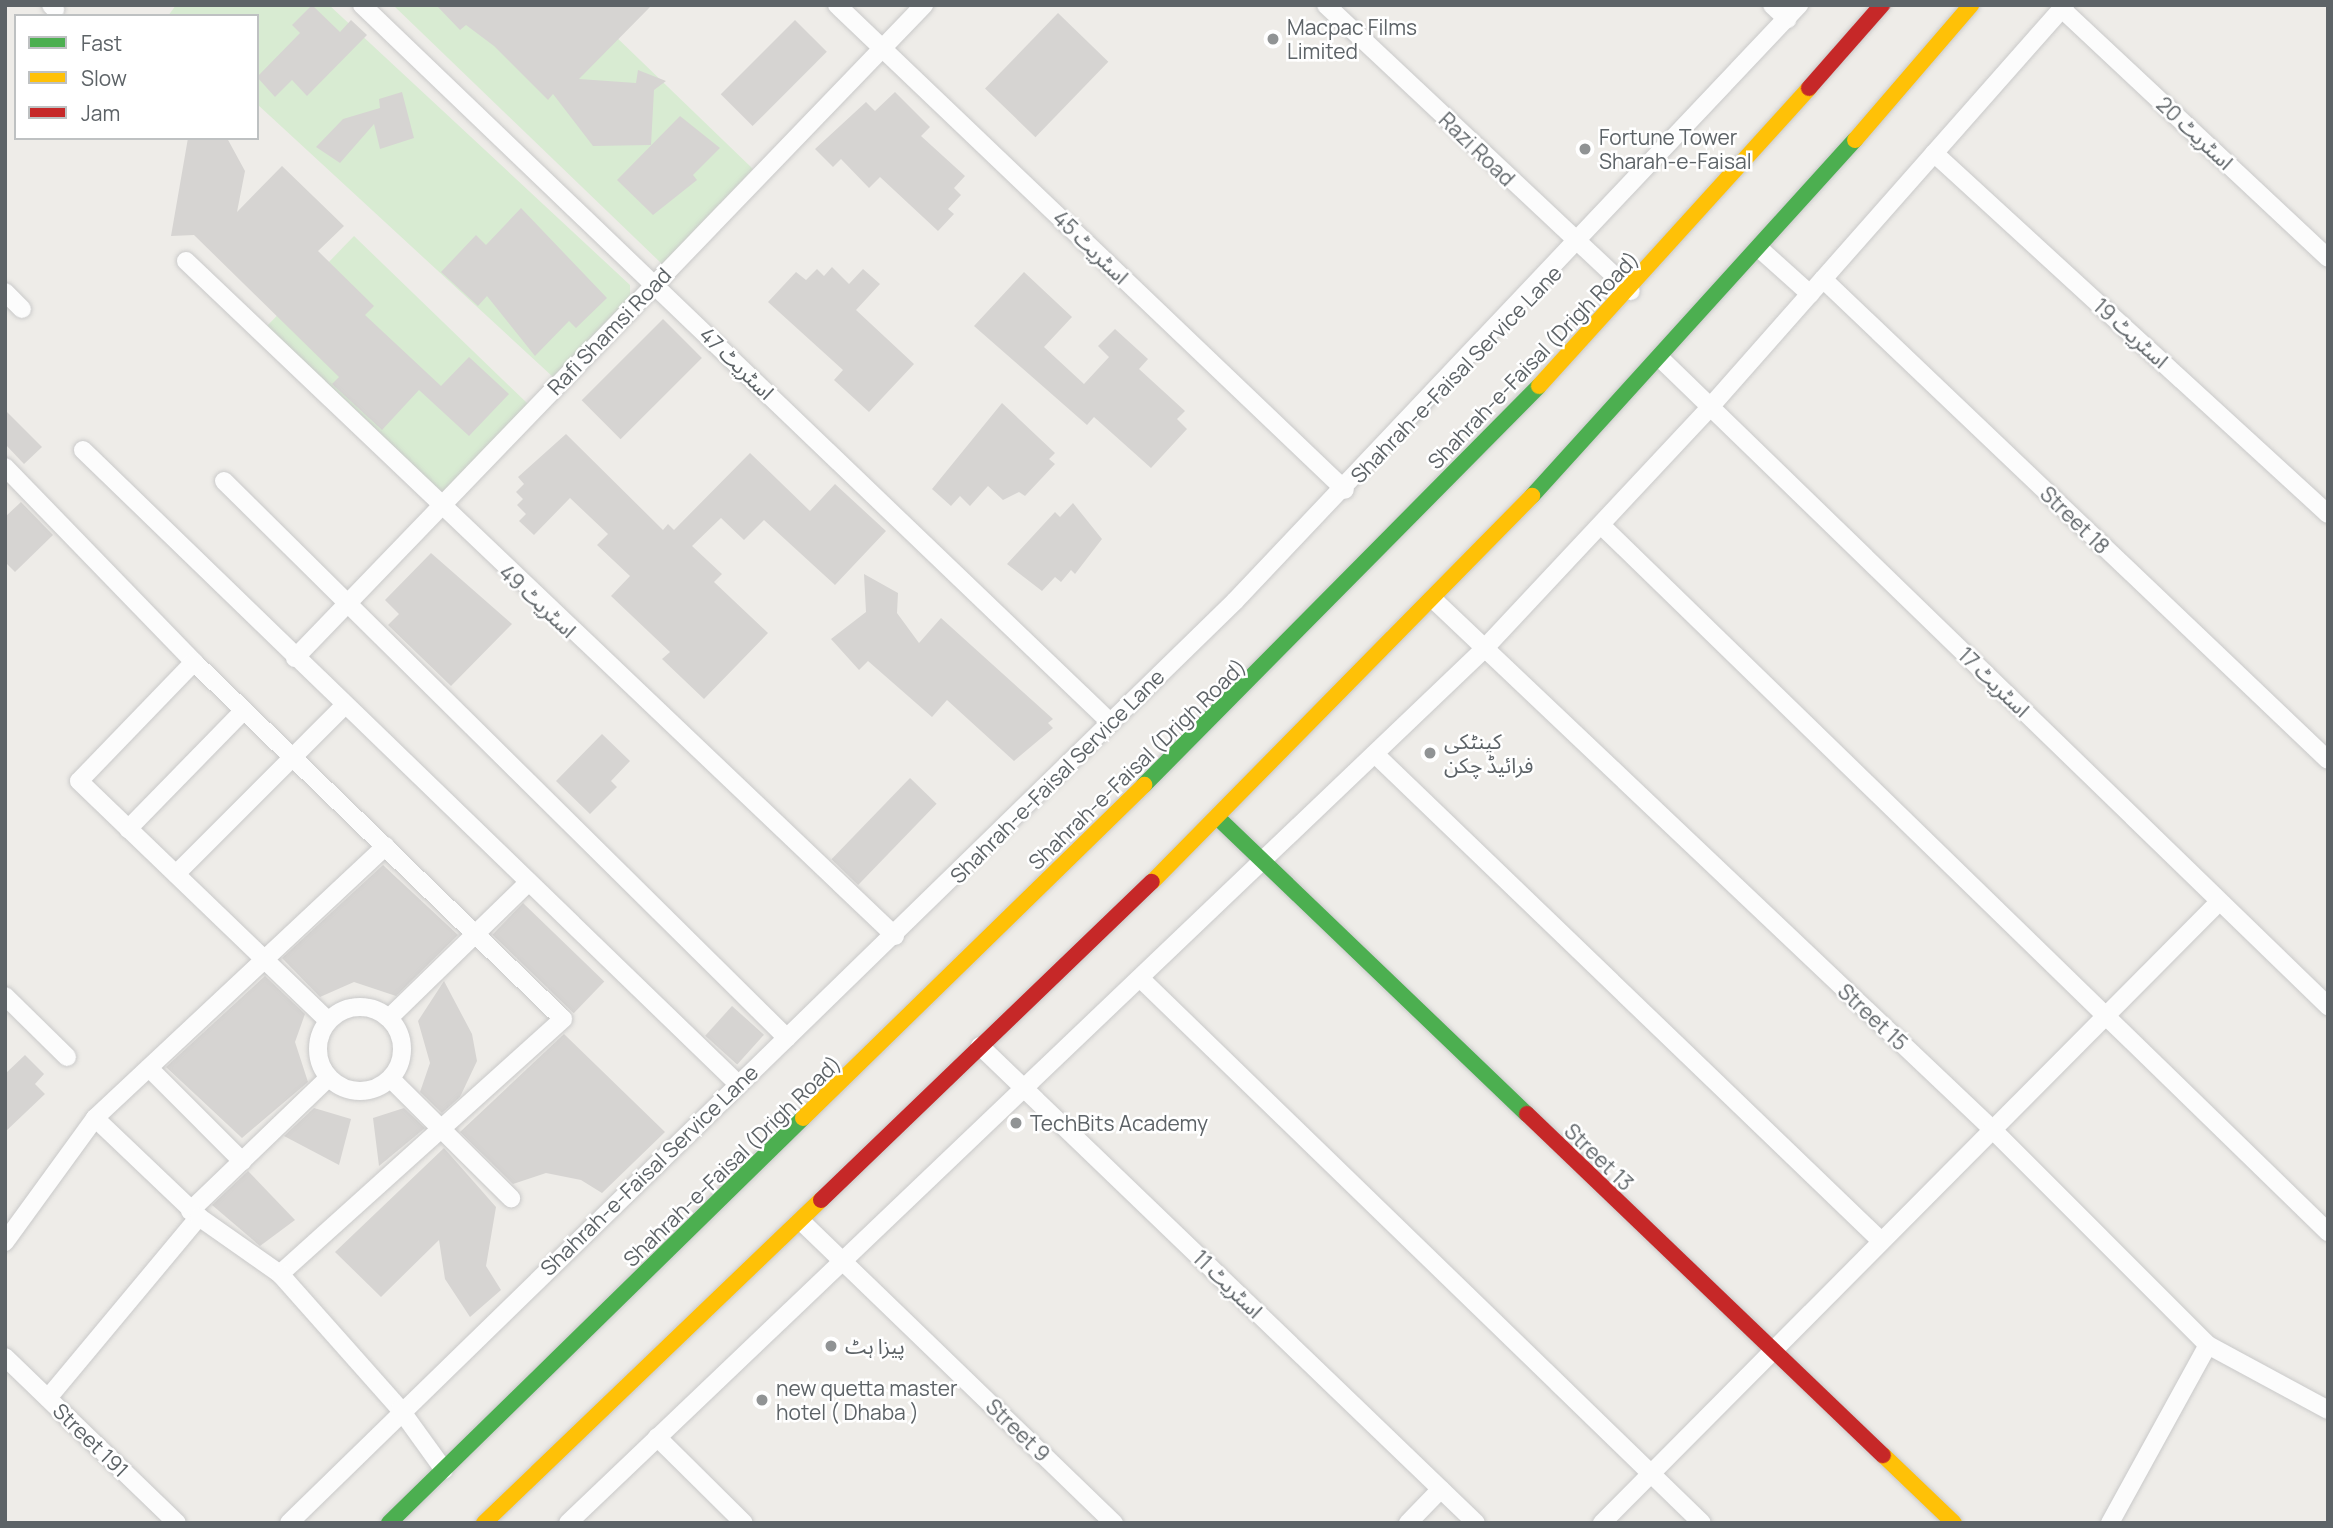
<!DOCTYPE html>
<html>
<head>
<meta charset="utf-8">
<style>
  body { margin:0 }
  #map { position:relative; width:2333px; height:1528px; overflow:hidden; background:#eeece8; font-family:Manrope,"Noto Sans Arabic",sans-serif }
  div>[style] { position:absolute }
  .green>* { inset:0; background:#d8ebd2; transform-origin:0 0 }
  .building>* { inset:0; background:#d6d4d2; transform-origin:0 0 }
  .roads { filter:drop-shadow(0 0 2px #c9c9c9) drop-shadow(0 0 2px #c9c9c9) }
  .street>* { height:18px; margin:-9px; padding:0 9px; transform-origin:9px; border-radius:9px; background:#fcfcfc }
  .street>.ring { margin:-9px; padding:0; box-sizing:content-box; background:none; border:18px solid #fcfcfc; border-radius:50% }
  .fast>* { height:16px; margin:-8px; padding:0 8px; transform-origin:8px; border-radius:8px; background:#4caf50 }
  .slow>* { height:16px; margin:-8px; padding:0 8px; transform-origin:8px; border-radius:8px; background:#ffc107 }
  .jam>* { height:16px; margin:-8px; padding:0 8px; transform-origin:8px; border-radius:8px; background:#c62828 }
  .dots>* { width:19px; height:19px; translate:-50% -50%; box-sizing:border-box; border:4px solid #fff; border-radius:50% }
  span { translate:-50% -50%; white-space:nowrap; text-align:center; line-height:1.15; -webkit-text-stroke:5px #fff; paint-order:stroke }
  .poi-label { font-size:21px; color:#5d6367 }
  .left { translate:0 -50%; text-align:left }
  .street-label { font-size:21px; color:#5d6367 }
  .frame { position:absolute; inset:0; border:7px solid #5d6367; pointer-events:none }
  .legend { position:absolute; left:14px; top:14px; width:245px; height:126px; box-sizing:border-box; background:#fff; border:2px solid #bec1c2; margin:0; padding:9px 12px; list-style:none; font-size:21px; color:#5d6367 }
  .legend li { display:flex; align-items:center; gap:14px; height:35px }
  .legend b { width:35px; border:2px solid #bec1c2 }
</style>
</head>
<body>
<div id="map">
  <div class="green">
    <div style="clip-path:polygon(176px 5px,329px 5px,630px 285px,630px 297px,553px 377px,257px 104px,257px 16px,168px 16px)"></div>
    <div style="clip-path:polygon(393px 5px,583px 5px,753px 169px,662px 264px)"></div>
    <div style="left:354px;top:236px;width:242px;height:127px;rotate:44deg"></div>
  </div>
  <div class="building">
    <div style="clip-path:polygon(312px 5px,340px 32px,351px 20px,367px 35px,307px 96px,292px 80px,275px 97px,257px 77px,300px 33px,292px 25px)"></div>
    <div style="clip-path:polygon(436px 5px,652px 5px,579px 79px,636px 83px,638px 70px,666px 81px,654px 90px,651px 145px,593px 146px,553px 94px,548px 100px,494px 46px,466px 25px,460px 30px)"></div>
    <div style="left:1058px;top:13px;width:70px;height:105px;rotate:44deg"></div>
    <div style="left:795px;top:20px;width:45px;height:105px;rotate:45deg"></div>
    <div style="clip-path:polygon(402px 92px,414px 138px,380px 149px,374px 124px,340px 163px,316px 147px,343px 119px,380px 108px,379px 99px)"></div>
    <div style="clip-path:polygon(895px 92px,930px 127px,921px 136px,965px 176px,954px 188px,961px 195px,948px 209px,954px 214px,938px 231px,880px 177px,869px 188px,841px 159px,833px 167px,815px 149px,866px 102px,875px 111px)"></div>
    <div style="clip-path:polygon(680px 116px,720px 148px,693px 175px,697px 180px,653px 215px,617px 180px)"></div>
    <div style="clip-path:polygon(188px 138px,227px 138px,245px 171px,237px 212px,282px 166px,344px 226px,318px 251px,374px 306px,365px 315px,441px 386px,469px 357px,509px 394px,469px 436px,419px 390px,382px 430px,332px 384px,339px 377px,194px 235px,171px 236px)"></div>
    <div style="clip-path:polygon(521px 208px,607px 298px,576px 328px,569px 321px,535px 356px,487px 296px,478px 306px,441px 272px,476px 235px,486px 245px)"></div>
    <div style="clip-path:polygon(832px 267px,849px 284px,863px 269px,880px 284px,856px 310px,914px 364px,869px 412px,834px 380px,843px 370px,768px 302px,796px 272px,806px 280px,817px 269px,824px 276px)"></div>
    <div style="clip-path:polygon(1024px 272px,1072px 317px,1044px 347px,1084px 384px,1109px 357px,1098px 346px,1115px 329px,1148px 359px,1139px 369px,1185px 411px,1177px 419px,1187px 429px,1151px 468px,1094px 417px,1087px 425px,974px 326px)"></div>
    <div style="left:663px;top:319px;width:55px;height:115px;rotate:45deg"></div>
    <div style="clip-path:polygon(1002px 403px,1055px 453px,1049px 459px,1055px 464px,1025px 496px,1019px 492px,1003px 500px,988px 486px,970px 506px,960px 496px,951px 506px,932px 489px)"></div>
    <div style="clip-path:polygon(5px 410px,42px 447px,24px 464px,5px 444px)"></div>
    <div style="clip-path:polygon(566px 434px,663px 530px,668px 524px,674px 530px,750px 453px,810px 511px,835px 484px,886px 531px,835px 585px,764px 520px,744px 540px,721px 518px,692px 546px,722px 574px,714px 582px,768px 633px,704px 699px,662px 659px,670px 652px,611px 596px,630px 576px,597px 545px,608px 534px,570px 498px,534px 535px,519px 521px,526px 514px,517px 505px,523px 499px,516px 492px,524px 484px,518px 477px)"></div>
    <div style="clip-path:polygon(21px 502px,53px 535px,15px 572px,5px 562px,5px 517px)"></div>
    <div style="clip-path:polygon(1073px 503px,1102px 539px,1075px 574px,1071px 570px,1061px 582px,1055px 577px,1042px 591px,1007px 564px,1055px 512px,1060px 517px)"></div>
    <div style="clip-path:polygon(431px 553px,512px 624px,451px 686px,388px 625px,399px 614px,385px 600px)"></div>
    <div style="clip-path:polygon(864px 574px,898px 593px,897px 613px,919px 643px,941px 618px,1053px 719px,1048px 723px,1053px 728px,1014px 761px,947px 700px,932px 717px,868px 661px,859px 670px,831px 639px,866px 612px)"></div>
    <div style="clip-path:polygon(602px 734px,630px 761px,611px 781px,617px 787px,590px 814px,556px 781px)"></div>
    <div style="left:910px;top:778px;width:37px;height:113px;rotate:44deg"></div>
    <div style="clip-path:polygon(383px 865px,458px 935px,396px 996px,354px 982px,320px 997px,282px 958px)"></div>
    <div style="left:523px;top:903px;width:113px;height:44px;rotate:44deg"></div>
    <div style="clip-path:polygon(265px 976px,305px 1014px,295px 1042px,308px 1082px,242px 1138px,166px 1067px)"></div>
    <div style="clip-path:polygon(444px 981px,472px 1034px,477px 1061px,460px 1097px,442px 1113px,420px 1092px,430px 1063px,418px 1021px)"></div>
    <div style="left:732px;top:1006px;width:43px;height:40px;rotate:42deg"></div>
    <div style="clip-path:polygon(564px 1034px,665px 1132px,602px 1193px,581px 1180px,546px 1173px,513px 1184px,460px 1132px)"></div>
    <div style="clip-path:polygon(25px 1055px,44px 1074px,35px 1084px,45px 1094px,5px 1132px,5px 1074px)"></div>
    <div style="clip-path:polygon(314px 1108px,351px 1119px,339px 1165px,284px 1136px)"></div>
    <div style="clip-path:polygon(404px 1108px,425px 1128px,379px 1166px,373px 1118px)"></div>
    <div style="clip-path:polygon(444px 1148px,496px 1207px,486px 1266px,501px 1290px,470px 1317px,445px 1279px,439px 1240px,381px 1297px,335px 1252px)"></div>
    <div style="clip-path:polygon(248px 1171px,295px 1220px,260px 1246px,212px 1205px)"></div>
  </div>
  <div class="roads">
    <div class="street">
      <div style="left:51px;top:5px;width:6px;rotate:45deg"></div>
      <div style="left:362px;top:5px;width:1036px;rotate:43.79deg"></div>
      <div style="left:837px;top:5px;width:702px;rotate:43.67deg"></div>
      <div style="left:1326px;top:5px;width:418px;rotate:43.2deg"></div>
      <div style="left:1772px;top:5px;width:21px;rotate:43deg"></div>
      <div style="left:2062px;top:9px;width:364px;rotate:43.1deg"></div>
      <div style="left:1934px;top:153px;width:534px;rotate:42.5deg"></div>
      <div style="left:1761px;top:250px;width:66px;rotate:41.9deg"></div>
      <div style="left:186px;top:261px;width:979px;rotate:43.59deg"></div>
      <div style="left:1823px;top:279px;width:697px;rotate:43.61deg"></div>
      <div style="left:5px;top:292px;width:24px;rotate:45deg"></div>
      <div style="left:1660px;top:358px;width:931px;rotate:44.13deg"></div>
      <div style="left:83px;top:450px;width:912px;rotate:44.07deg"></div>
      <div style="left:5px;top:467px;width:272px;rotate:45.9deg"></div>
      <div style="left:194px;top:662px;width:513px;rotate:44.05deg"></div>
      <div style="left:563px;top:1019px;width:381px;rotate:138deg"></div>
      <div style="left:224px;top:481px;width:792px;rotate:44.69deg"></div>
      <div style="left:1601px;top:525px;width:1014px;rotate:44.2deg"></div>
      <div style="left:1434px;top:600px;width:770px;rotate:43.47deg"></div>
      <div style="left:1993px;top:1130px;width:304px;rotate:45deg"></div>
      <div style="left:2208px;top:1345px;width:136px;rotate:28.4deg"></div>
      <div style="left:295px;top:658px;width:907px;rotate:-46.07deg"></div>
      <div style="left:194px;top:662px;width:165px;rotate:134deg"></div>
      <div style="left:79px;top:781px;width:344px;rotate:43.9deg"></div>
      <div style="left:1376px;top:755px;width:701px;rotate:43.9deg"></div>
      <div style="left:128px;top:829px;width:166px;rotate:-45.7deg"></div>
      <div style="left:176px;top:874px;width:238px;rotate:-45deg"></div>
      <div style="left:1141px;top:979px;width:781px;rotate:44.12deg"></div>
      <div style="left:5px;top:996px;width:87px;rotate:44.5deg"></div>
      <div class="ring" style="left:318px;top:1007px;width:66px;height:66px"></div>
      <div style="left:389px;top:1018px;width:192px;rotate:-44.2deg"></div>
      <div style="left:980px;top:1046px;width:688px;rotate:43.88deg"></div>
      <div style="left:149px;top:1068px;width:132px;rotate:45deg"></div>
      <div style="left:392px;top:1080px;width:168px;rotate:44.8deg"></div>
      <div style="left:95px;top:1118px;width:144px;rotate:43.6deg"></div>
      <div style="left:190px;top:1211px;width:192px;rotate:-43.9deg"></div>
      <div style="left:801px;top:1221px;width:435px;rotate:44deg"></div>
      <div style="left:5px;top:1242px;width:153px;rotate:-54deg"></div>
      <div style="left:95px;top:1118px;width:398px;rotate:-43.1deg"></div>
      <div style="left:5px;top:1357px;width:239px;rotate:44deg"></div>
      <div style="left:48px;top:1398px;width:236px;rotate:-50.2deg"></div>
      <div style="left:199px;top:1217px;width:99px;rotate:35.1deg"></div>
      <div style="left:280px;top:1274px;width:181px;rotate:48.4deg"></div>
      <div style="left:400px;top:1409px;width:75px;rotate:54.2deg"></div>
      <div style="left:657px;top:1437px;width:122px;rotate:44.7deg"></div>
      <div style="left:289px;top:1523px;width:1321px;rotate:-44.26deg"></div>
      <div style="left:1235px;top:601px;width:821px;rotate:-46.58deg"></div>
      <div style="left:568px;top:1523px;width:1265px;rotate:-43.65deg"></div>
      <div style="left:1483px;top:650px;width:334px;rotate:-46.9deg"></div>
      <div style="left:1711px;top:406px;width:535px;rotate:-48.56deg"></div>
      <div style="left:1408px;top:1523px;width:47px;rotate:-45.9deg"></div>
      <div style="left:1602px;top:1523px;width:875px;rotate:-45.19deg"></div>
      <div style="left:2110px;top:1523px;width:203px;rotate:-61.2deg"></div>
    </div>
    <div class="fast">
      <div style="left:1532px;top:496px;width:481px;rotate:-47.8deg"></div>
      <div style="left:1144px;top:785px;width:561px;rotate:-45.29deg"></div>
      <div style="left:1218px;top:818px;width:428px;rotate:43.8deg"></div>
      <div style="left:389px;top:1523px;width:579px;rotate:-44.37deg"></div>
    </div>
    <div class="slow">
      <div style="left:1855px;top:140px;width:178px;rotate:-49.3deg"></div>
      <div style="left:1539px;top:386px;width:402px;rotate:-47.8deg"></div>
      <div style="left:1152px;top:882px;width:542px;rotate:-45.45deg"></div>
      <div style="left:803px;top:1118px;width:477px;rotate:-44.3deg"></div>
      <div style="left:1883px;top:1455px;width:98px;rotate:43.8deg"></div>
      <div style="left:484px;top:1523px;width:467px;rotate:-43.8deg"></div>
    </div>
    <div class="jam">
      <div style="left:1809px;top:88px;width:111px;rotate:-48.7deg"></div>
      <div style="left:1527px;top:1114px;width:493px;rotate:43.8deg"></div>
      <div style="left:821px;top:1200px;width:459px;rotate:-43.9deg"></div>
    </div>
  </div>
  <div class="dots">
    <div style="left:1273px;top:39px;background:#909394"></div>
    <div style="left:1585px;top:149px;background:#909394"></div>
    <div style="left:1430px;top:753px;background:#909394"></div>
    <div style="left:1016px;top:1123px;background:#909394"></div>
    <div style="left:831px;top:1346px;background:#909394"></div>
    <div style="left:762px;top:1400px;background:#909394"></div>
  </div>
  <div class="poi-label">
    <span class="left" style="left:1287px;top:39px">Macpac Films<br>Limited</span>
    <span class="left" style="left:1599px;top:149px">Fortune Tower<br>Sharah-e-Faisal</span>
    <span class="left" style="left:1444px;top:753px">کینٹکی<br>فرائیڈ چکن</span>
    <span class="left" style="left:1030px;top:1123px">TechBits Academy</span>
    <span class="left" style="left:845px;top:1346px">پیزا ہٹ</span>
    <span class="left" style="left:776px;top:1400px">new quetta master<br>hotel ( Dhaba )</span>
  </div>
  <div class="street-label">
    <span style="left:2195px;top:133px;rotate:43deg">اسٹریٹ 20</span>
    <span style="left:1477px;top:149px;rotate:44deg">Razi Road</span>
    <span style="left:1091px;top:247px;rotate:44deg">اسٹریٹ 45</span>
    <span style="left:609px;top:331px;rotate:-46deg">Rafi Shamsi Road</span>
    <span style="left:2131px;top:333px;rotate:42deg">اسٹریٹ 19</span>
    <span style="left:1533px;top:360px;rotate:-46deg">Shahrah-e-Faisal (Drigh Road)</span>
    <span style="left:737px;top:363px;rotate:44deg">اسٹریٹ 47</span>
    <span style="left:1456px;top:374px;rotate:-46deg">Shahrah-e-Faisal Service Lane</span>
    <span style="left:2075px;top:520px;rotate:44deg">Street 18</span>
    <span style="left:538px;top:601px;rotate:43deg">اسٹریٹ 49</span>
    <span style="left:1994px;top:682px;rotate:44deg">اسٹریٹ 17</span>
    <span style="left:1137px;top:764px;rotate:-44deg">Shahrah-e-Faisal (Drigh Road)</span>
    <span style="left:1057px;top:776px;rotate:-45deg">Shahrah-e-Faisal Service Lane</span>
    <span style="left:1873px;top:1017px;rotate:43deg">Street 15</span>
    <span style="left:1599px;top:1157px;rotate:44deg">Street 13</span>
    <span style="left:732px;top:1161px;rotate:-44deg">Shahrah-e-Faisal (Drigh Road)</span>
    <span style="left:649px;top:1170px;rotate:-44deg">Shahrah-e-Faisal Service Lane</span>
    <span style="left:1228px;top:1284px;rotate:44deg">اسٹریٹ 11</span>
    <span style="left:1018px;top:1430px;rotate:44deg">Street 9</span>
    <span style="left:91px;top:1440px;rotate:44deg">Street 191</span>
  </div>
  <div class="frame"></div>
  <ul class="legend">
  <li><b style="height:9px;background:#4caf50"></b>Fast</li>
  <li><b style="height:9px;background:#ffc107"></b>Slow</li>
  <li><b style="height:9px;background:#c62828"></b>Jam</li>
  </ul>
</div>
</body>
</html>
